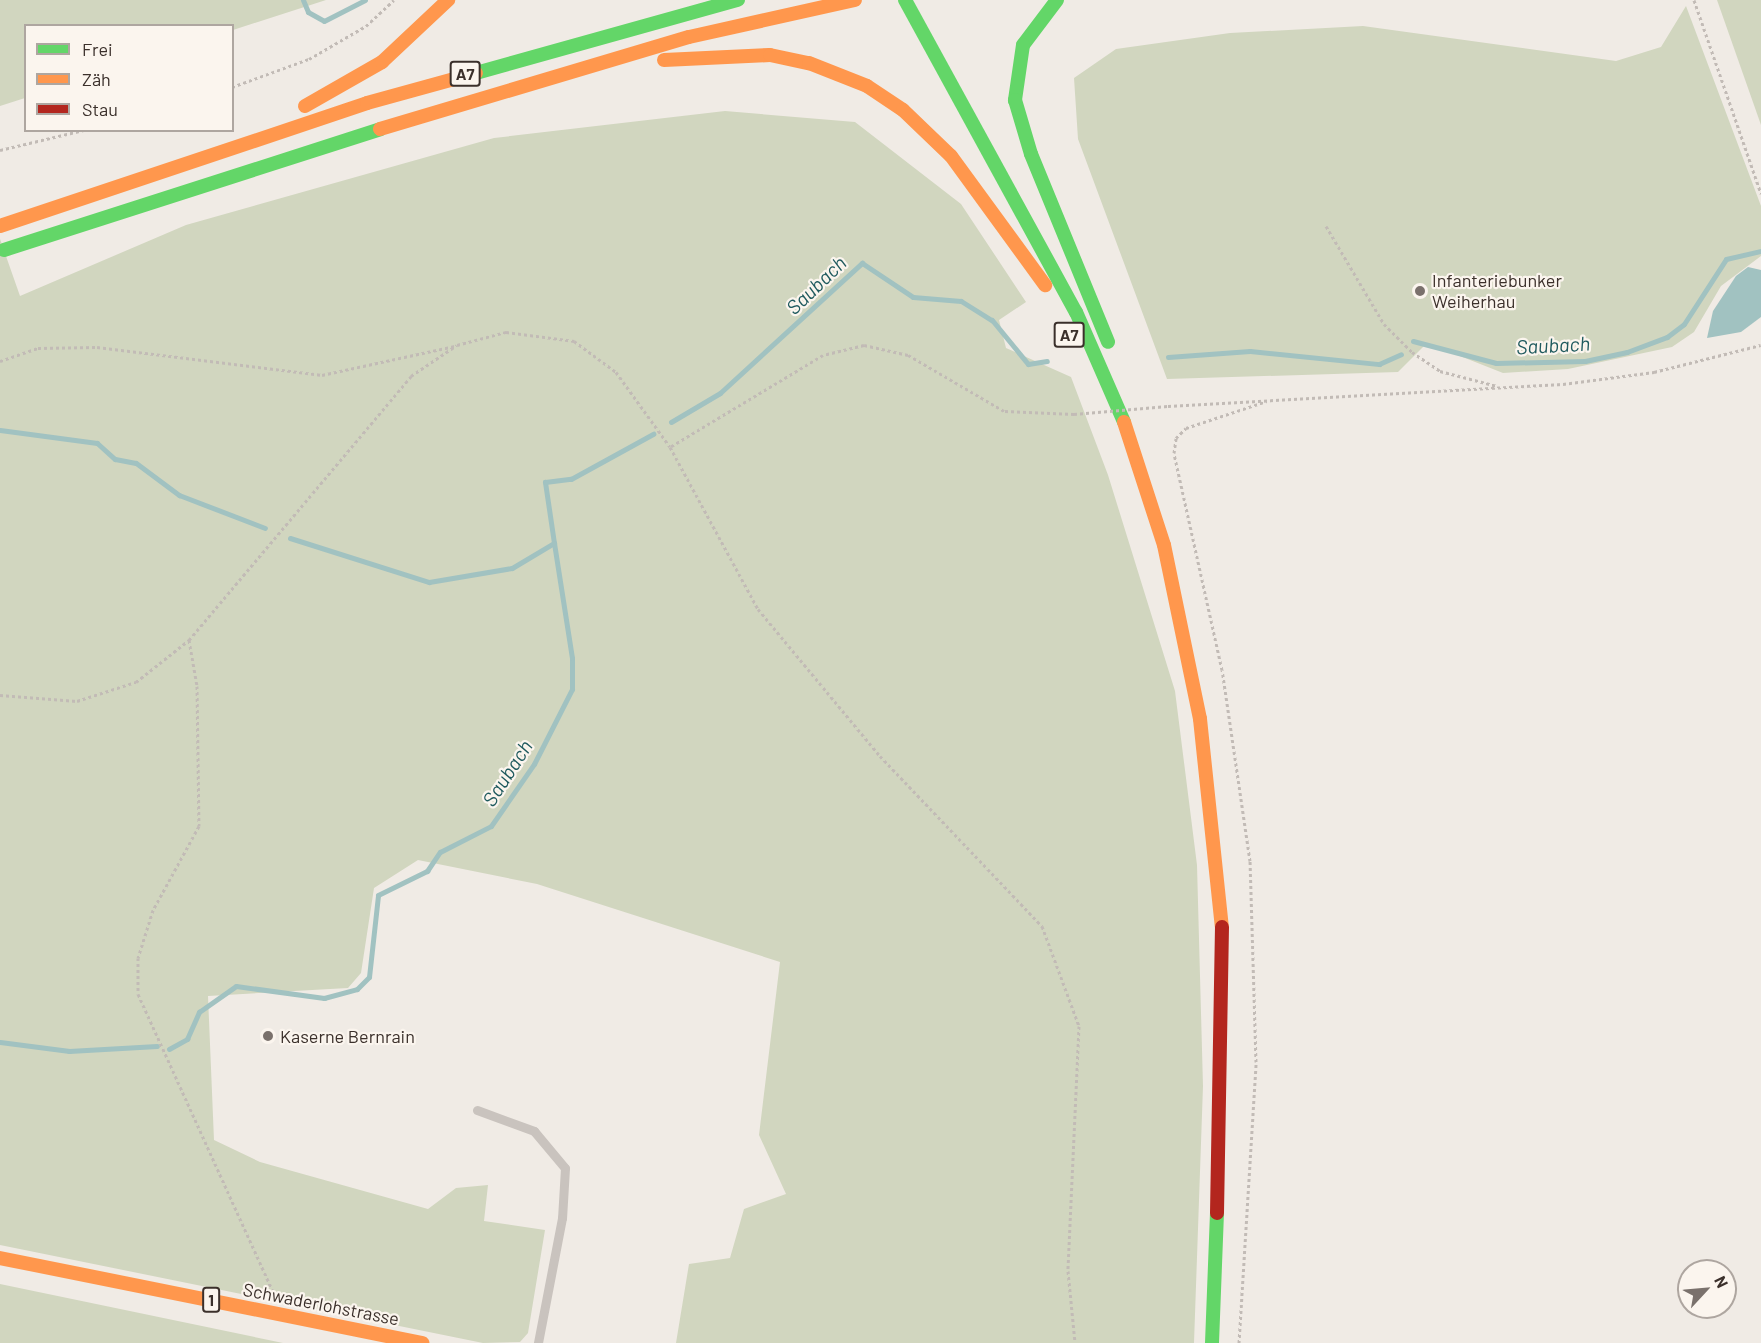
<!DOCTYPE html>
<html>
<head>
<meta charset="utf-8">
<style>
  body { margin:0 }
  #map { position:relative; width:1761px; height:1343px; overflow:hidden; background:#f0ebe5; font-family:Barlow,sans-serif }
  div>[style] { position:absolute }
  .green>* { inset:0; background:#d1d6bf }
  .water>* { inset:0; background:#a1c2c1 }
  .stream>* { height:5px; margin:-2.5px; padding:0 2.5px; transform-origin:2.5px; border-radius:2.5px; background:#a1c2c1 }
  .path>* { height:3px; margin-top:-1.5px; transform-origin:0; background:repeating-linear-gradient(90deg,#c2bbb6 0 3px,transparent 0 6px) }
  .lane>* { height:9px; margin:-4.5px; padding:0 4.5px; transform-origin:4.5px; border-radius:4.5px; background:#c9c3be }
  .fast>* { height:14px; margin:-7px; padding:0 7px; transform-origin:7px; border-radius:7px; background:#63d668 }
  .slow>* { height:14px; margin:-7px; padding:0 7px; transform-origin:7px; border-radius:7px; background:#ff974d }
  .jam>* { height:14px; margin:-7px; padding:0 7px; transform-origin:7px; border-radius:7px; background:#b3261e }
  .path-bridge>* { height:3px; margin-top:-1.5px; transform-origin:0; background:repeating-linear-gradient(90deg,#c2bbb6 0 3px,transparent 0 6px) }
  .dots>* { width:16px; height:16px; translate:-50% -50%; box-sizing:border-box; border:3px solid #fbf5ee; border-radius:50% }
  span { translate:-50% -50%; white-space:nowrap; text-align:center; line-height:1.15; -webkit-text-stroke:4.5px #fbf5ee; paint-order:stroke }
  .shield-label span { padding:2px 4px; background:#fbf5ee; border:2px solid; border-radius:4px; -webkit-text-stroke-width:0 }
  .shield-label { font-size:16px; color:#3b302b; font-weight:700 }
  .poi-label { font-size:18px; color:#3b302b }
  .left { translate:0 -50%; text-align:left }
  .street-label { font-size:18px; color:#3b302b }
  .water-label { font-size:20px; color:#1f5a5e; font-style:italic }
  .legend { position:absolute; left:24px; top:24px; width:210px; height:108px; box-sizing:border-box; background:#fbf5ee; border:2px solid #aea6a0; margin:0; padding:8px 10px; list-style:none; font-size:18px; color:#3b302b }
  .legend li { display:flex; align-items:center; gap:12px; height:30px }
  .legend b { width:30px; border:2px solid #aea6a0 }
  .north { position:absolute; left:1677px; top:1259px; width:60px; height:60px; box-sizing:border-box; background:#fbf5ee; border:2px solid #aea6a0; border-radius:50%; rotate:64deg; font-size:16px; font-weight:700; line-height:24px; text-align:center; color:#3b302b }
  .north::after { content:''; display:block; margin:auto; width:21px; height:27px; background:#7a716c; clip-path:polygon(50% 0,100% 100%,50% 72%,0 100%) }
</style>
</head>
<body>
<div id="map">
  <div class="green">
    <div style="clip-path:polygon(0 0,326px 0,233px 30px,232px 26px,26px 26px,25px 98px,0 106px)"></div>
    <div style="clip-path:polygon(1717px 0,1761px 0,1761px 125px)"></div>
    <div style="clip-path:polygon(1686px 6px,1761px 206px,1761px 256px,1721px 286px,1694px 332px,1672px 347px,1568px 369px,1503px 373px,1427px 343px,1398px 372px,1167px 379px,1078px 139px,1074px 78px,1116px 49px,1230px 33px,1363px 26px,1616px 61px,1661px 47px)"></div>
    <div style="clip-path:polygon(725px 111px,855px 122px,961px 204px,1026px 302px,999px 320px,1006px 348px,1071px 377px,1108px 475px,1175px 691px,1197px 865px,1203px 1086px,1194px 1343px,676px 1343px,689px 1264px,730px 1258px,744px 1209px,786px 1194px,759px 1135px,780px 962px,537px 884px,418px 860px,374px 888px,361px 973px,348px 988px,208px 996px,214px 1140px,260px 1162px,428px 1209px,456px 1188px,488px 1185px,484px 1221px,545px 1230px,528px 1333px,520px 1342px,483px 1343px,0 1245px,0 239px,20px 296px,186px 225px,494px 138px)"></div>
    <div style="clip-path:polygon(0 1284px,283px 1343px,0 1343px)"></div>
  </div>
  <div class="water">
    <div style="clip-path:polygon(1748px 267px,1761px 270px,1761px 317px,1741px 332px,1707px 338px,1713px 311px,1736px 276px)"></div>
  </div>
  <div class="stream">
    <div style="left:303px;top:0;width:13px;rotate:67deg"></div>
    <div style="left:308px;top:12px;width:18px;rotate:29deg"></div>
    <div style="left:324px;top:21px;width:46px;rotate:-27.1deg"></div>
    <div style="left:1413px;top:341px;width:86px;rotate:14.8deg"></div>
    <div style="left:1496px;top:363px;width:89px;rotate:-1.3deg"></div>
    <div style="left:1585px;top:361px;width:43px;rotate:-12.1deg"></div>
    <div style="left:1627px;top:352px;width:43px;rotate:-20.6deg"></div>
    <div style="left:1667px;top:337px;width:21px;rotate:-37deg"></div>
    <div style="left:1684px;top:324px;width:77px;rotate:-57.1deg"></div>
    <div style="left:1726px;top:259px;width:36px;rotate:-13deg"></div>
    <div style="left:1168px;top:357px;width:82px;rotate:-4.2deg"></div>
    <div style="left:1250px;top:351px;width:130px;rotate:5.8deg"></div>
    <div style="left:1379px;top:364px;width:24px;rotate:-24deg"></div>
    <div style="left:671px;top:422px;width:57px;rotate:-30.6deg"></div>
    <div style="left:720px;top:393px;width:193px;rotate:-42.5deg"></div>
    <div style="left:862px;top:263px;width:61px;rotate:33.7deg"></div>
    <div style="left:913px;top:297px;width:48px;rotate:4.8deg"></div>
    <div style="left:961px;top:301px;width:36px;rotate:32deg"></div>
    <div style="left:992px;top:320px;width:57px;rotate:50.7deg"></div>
    <div style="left:1028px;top:364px;width:19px;rotate:-9deg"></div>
    <div style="left:0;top:430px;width:98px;rotate:7.6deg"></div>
    <div style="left:97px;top:443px;width:24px;rotate:42deg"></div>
    <div style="left:115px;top:459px;width:21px;rotate:11deg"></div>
    <div style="left:136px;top:463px;width:54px;rotate:36.7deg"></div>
    <div style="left:179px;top:495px;width:92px;rotate:21deg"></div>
    <div style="left:290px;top:538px;width:146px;rotate:17.6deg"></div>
    <div style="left:429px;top:582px;width:84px;rotate:-9.6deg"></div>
    <div style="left:512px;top:568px;width:49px;rotate:-30.8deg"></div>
    <div style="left:554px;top:543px;width:62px;rotate:-98.4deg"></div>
    <div style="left:545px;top:482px;width:26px;rotate:-7deg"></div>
    <div style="left:571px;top:479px;width:94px;rotate:-28.8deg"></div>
    <div style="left:0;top:1042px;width:70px;rotate:7.4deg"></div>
    <div style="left:69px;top:1051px;width:88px;rotate:-3.3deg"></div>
    <div style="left:169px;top:1049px;width:21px;rotate:-29deg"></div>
    <div style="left:187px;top:1039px;width:30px;rotate:-66deg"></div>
    <div style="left:199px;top:1012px;width:45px;rotate:-35.1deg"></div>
    <div style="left:236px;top:986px;width:89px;rotate:7.8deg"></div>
    <div style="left:324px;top:998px;width:34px;rotate:-15deg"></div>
    <div style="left:357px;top:989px;width:17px;rotate:-45deg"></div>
    <div style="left:369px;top:977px;width:82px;rotate:-83.7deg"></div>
    <div style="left:378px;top:895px;width:55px;rotate:-26.1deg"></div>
    <div style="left:427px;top:871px;width:23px;rotate:-56deg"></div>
    <div style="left:440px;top:852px;width:57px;rotate:-27deg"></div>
    <div style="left:491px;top:826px;width:75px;rotate:-55.3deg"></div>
    <div style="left:534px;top:764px;width:84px;rotate:-63.1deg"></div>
    <div style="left:572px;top:689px;width:31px;rotate:-90deg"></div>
    <div style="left:572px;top:658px;width:116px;rotate:-98.9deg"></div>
  </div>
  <div class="path">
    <div style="left:1694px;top:0;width:205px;rotate:70.9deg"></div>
    <div style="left:232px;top:87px;width:82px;rotate:-20deg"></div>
    <div style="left:309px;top:59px;width:66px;rotate:-30.1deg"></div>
    <div style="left:366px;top:26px;width:38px;rotate:-43deg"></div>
    <div style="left:0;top:150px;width:86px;rotate:-13.4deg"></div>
    <div style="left:1326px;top:226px;width:114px;rotate:59.4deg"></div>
    <div style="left:1384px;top:324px;width:40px;rotate:45deg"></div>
    <div style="left:1412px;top:352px;width:34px;rotate:34deg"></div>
    <div style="left:1440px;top:371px;width:59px;rotate:14.7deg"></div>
    <div style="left:0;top:361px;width:40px;rotate:-18.9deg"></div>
    <div style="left:38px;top:348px;width:59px;rotate:-1deg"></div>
    <div style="left:97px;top:347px;width:227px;rotate:7.1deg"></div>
    <div style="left:322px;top:375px;width:136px;rotate:-12.3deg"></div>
    <div style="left:1168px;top:406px;width:396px;rotate:-3.2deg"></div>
    <div style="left:1563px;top:384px;width:92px;rotate:-7.5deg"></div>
    <div style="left:1654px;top:372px;width:110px;rotate:-14.2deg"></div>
    <div style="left:1074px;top:414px;width:70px;rotate:-177.5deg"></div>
    <div style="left:1004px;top:411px;width:111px;rotate:-149.7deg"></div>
    <div style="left:908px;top:355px;width:45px;rotate:-167.2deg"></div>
    <div style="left:864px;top:345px;width:42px;rotate:166.3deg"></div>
    <div style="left:823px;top:355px;width:179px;rotate:149deg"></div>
    <div style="left:670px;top:447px;width:184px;rotate:61.5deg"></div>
    <div style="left:758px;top:609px;width:191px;rotate:50.3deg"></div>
    <div style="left:880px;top:756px;width:235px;rotate:46.4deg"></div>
    <div style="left:1042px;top:926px;width:107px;rotate:69.7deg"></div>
    <div style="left:1079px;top:1026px;width:245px;rotate:92.6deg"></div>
    <div style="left:1068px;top:1271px;width:72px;rotate:84.4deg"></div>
    <div style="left:189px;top:640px;width:47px;rotate:80.1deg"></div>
    <div style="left:197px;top:686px;width:140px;rotate:89.2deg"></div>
    <div style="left:199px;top:826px;width:96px;rotate:118.7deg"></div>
    <div style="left:153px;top:910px;width:50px;rotate:107.4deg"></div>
    <div style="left:138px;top:958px;width:36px;rotate:90deg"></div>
    <div style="left:138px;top:994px;width:325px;rotate:65.6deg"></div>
    <div style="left:0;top:695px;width:77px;rotate:4.5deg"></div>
    <div style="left:77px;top:701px;width:62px;rotate:-17.9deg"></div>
    <div style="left:136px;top:682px;width:68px;rotate:-38.4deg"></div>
    <div style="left:189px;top:640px;width:345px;rotate:-49.9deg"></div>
    <div style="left:411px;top:376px;width:55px;rotate:-34deg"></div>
    <div style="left:457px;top:345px;width:51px;rotate:-14.9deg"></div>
    <div style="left:506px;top:332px;width:69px;rotate:7.5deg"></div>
    <div style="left:574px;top:341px;width:52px;rotate:36.4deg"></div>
    <div style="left:616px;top:372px;width:92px;rotate:54.2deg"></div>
    <div style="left:1239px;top:1343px;width:282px;rotate:-86.5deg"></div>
    <div style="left:1256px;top:1062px;width:201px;rotate:-91.7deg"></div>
    <div style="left:1250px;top:861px;width:193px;rotate:-98.3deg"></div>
    <div style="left:1222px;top:670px;width:222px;rotate:-102.5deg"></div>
    <div style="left:1174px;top:453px;width:15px;rotate:-82deg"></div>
    <div style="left:1176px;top:438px;width:14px;rotate:-45deg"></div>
    <div style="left:1186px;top:428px;width:85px;rotate:-18.4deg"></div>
  </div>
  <div class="lane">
    <div style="left:477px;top:1110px;width:61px;rotate:20.2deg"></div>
    <div style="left:534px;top:1131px;width:48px;rotate:50deg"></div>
    <div style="left:565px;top:1168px;width:50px;rotate:93.4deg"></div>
    <div style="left:562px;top:1218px;width:127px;rotate:100.9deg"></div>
  </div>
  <div class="fast">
    <div style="left:905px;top:0;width:356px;rotate:61.3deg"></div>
    <div style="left:1076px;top:312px;width:120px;rotate:66.4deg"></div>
    <div style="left:1057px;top:0;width:56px;rotate:127.1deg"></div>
    <div style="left:1023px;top:45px;width:56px;rotate:98.3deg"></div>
    <div style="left:1015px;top:100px;width:56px;rotate:73.5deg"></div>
    <div style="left:1031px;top:154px;width:203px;rotate:67.7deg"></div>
    <div style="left:476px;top:73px;width:272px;rotate:-15.6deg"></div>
    <div style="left:4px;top:250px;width:395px;rotate:-17.8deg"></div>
    <div style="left:1212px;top:1343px;width:130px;rotate:-87.8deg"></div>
  </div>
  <div class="slow">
    <div style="left:664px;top:60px;width:106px;rotate:-2.7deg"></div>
    <div style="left:770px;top:55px;width:40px;rotate:12deg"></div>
    <div style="left:809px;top:63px;width:62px;rotate:21.6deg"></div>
    <div style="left:867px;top:86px;width:43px;rotate:33.7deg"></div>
    <div style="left:903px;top:110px;width:66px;rotate:43.8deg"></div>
    <div style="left:951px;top:156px;width:160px;rotate:53.9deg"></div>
    <div style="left:305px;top:106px;width:89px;rotate:-29.7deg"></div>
    <div style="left:382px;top:62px;width:91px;rotate:-43.2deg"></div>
    <div style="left:380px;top:129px;width:322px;rotate:-16.6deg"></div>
    <div style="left:689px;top:37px;width:170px;rotate:-12.6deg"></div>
    <div style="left:0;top:226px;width:387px;rotate:-18.5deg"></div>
    <div style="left:367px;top:103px;width:113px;rotate:-15.4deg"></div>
    <div style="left:1124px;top:422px;width:129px;rotate:72deg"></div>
    <div style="left:1164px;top:545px;width:178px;rotate:78.3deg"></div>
    <div style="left:1200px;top:719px;width:209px;rotate:84deg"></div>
    <div style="left:0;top:1258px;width:431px;rotate:11.4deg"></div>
  </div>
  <div class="jam">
    <div style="left:1217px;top:1213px;width:286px;rotate:-89deg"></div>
  </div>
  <div class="path-bridge">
    <div style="left:1074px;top:414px;width:94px;rotate:-4.9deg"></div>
  </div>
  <div class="dots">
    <div style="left:1420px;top:291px;background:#7a716c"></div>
    <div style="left:268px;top:1036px;background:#7a716c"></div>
  </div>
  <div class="shield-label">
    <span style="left:465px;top:74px">A7</span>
    <span style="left:1069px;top:335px">A7</span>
    <span style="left:211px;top:1300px">1</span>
  </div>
  <div class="poi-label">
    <span class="left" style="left:1432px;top:291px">Infanteriebunker<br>Weiherhau</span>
    <span class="left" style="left:280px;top:1036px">Kaserne Bernrain</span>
  </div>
  <div class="street-label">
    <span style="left:321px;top:1304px;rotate:11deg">Schwaderlohstrasse</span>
  </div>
  <div class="water-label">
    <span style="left:816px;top:285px;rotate:-44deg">Saubach</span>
    <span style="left:1553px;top:345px;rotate:-3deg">Saubach</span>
    <span style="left:507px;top:773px;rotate:-57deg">Saubach</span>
  </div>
  <ul class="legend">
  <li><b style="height:8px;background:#63d668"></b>Frei</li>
  <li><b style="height:8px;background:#ff974d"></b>Zäh</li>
  <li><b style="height:8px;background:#b3261e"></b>Stau</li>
  </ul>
  <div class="north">N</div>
</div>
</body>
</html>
